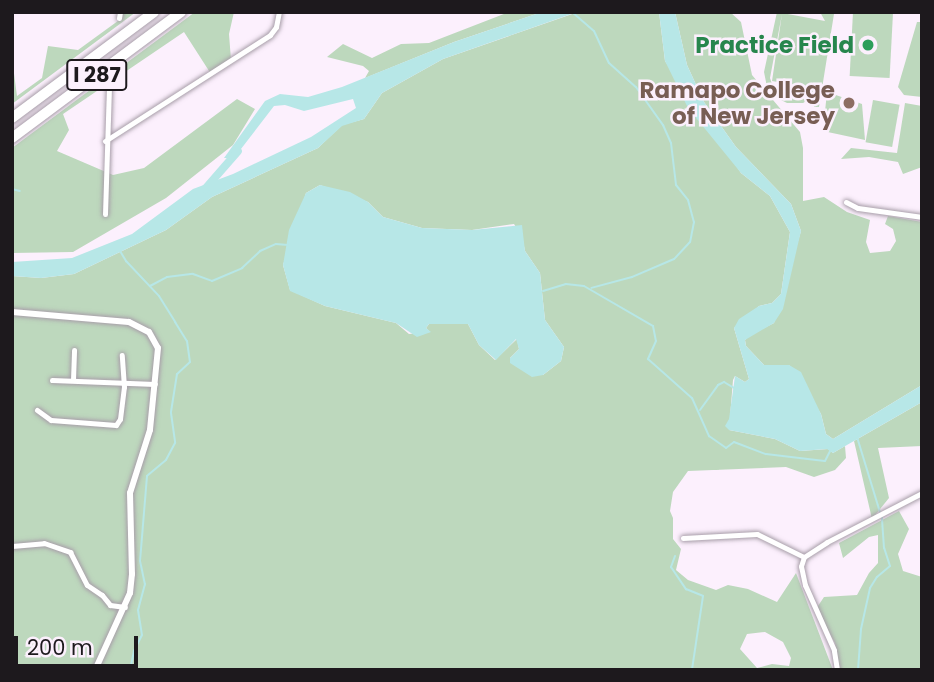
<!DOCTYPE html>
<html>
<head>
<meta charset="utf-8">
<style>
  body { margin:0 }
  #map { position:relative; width:934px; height:682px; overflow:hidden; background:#fcf0fd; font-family:Poppins,sans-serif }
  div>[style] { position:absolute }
  .green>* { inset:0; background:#bdd8bd; transform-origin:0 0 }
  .water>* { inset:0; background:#b7e7e7 }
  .stream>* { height:2px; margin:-1px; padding:0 1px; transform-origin:1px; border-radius:1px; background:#b7e7e7 }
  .river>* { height:8px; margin:-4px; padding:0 4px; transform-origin:4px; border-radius:4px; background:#b7e7e7 }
  .roads { filter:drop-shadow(0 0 2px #a89ea9) drop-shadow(0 0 2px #a89ea9) }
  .minor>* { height:5px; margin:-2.5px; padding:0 2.5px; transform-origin:2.5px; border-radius:2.5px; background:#fff }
  .tertiary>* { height:6px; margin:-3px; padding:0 3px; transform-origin:3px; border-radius:3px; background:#fff }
  .motorway>* { height:10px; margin:-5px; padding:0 5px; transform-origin:5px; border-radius:5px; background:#fff }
  .dots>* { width:19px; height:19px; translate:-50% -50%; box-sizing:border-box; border:4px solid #fcf0fd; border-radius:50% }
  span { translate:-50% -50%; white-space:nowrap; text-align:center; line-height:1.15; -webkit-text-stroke:5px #fcf0fd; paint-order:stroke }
  .shield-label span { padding:2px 5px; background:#fcf0fd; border:2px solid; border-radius:5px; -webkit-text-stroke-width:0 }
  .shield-label { font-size:21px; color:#1d191d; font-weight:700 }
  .leisure-label { font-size:23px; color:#27864d; font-weight:700 }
  .right { translate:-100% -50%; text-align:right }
  .education-label { font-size:23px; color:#785e54; font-weight:700 }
  .frame { position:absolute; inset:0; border:14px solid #1d191d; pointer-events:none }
  .scale { position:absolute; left:14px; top:636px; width:124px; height:32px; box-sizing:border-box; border:4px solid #1d191d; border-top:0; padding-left:9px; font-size:21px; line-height:24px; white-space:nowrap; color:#1d191d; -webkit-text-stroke:5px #fcf0fd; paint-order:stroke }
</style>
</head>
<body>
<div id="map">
  <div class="green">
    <div style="clip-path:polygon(123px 12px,136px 12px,12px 104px,12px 58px,17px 96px,42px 78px,48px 46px,78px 50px,122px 18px)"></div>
    <div style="clip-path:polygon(195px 12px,234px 12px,229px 34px,231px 60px,211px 74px,184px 32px,63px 114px,69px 130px,57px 151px,113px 175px,144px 168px,237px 99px,255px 109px,233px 145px,166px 198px,73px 252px,12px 253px,12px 148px)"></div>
    <div style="clip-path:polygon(509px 12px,542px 12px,454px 42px,365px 78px,369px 71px,363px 66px,327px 57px,343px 44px,372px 58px,401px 44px,429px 43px)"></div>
    <div style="clip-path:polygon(evenodd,578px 12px,659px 12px,665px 61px,741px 173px,770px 196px,790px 232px,781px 294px,772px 303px,759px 306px,734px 328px,749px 379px,745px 382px,735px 376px,733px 380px,729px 430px,775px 439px,800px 451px,828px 449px,833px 453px,845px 446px,846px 458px,835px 470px,814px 477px,786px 467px,688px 471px,673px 492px,670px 511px,673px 518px,673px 539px,681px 549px,676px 570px,688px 580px,716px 590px,728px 585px,748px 589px,777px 602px,796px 573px,833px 670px,12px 670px,12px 276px,41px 278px,74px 274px,166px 230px,212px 197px,318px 148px,342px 125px,364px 119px,382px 93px,443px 59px,578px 12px,320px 185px,368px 202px,383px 217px,422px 228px,472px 230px,514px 224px,522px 236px,525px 251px,540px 273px,545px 320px,564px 347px,561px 361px,543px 375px,510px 358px,519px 349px,517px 339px,495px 360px,479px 345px,468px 324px,429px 324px,426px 328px,430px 332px,409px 334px,396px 323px,325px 306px,290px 290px,283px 265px,306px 193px,320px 185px,578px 12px,765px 632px,783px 642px,791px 658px,789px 666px,772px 664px,757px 668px,740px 649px,747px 634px,765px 632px)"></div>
    <div style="clip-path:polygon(675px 12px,730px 12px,741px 22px,752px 75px,800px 132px,803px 148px,803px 201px,824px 197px,847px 212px,870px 220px,866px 242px,870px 253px,890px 251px,896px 241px,893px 229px,885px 224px,888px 216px,922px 222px,922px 385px,833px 439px,826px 434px,821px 414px,789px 365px,764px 365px,746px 346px,745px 340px,750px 335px,774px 323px,801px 231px,791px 204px,736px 147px,704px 102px,687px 65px)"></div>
    <div style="clip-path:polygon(evenodd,777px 12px,825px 21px,820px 12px,834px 14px,819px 107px,814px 107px,815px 96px,803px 103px,787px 103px,775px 97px,767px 87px,764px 72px,777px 12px,782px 14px,772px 81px,814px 88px,798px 99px,780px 94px,773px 87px,770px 78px,782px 14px)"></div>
    <div style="left:853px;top:12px;width:40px;height:64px;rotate:3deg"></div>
    <div style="clip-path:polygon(917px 22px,922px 22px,922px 97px,904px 95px,898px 87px)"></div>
    <div style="clip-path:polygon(827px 92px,862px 104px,865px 140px,823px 131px)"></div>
    <div style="left:873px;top:100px;width:27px;height:43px;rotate:10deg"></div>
    <div style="clip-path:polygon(905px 103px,922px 106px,922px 167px,903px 174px,898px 162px,869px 157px,841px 159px,851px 148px,897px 153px)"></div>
    <div style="clip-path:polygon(922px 402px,922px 446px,878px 448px,889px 498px,872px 519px,854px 441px)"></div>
    <div style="clip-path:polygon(899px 511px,909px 529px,898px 554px,903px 571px,922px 577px,922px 670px,840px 670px,835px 643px,816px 609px,824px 597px,857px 595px,869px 573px,878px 563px,878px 535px,869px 537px,843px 558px,839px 543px)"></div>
  </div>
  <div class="water">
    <div style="clip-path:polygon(542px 12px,577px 12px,443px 59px,382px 93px,364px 119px,342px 126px,318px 148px,212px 197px,166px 230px,74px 274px,41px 278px,12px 276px,12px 262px,72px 258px,132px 234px,193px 189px,233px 174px,311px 137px,356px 108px,353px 99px,304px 111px,285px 105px,274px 106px,234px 158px,224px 158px,265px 101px,280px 94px,308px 97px,342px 87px,454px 42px)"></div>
    <div style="clip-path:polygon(659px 12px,675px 12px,687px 65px,704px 102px,736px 147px,791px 204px,801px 231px,783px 309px,774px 323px,745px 340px,746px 346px,764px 365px,789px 365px,801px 372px,821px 414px,826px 434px,833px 439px,922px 385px,922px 402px,833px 453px,827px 449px,800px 451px,775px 439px,729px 430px,725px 426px,729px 419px,735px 376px,745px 382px,749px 379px,734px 328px,739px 319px,759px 306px,772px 303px,781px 294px,790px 232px,770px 196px,741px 173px,688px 108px,665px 61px)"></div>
    <div style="clip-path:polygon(320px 185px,350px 192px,368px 202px,383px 217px,422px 228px,472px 230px,522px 225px,525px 251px,540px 273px,545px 320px,564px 347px,561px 361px,543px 375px,532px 377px,510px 363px,510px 358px,519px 349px,516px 339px,496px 360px,479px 345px,468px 324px,429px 324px,426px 328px,431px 332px,417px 337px,396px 323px,325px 306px,290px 291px,283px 265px,289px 230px,306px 193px)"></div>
  </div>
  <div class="stream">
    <div style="left:572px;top:12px;width:29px;rotate:41deg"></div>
    <div style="left:594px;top:31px;width:35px;rotate:65deg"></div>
    <div style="left:609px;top:63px;width:36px;rotate:42deg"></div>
    <div style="left:636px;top:87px;width:47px;rotate:54.6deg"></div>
    <div style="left:663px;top:125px;width:20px;rotate:66deg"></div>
    <div style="left:671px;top:143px;width:42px;rotate:83.2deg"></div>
    <div style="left:676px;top:185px;width:19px;rotate:51deg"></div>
    <div style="left:688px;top:200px;width:23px;rotate:75deg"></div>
    <div style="left:694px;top:222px;width:20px;rotate:101deg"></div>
    <div style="left:690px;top:242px;width:23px;rotate:133deg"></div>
    <div style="left:674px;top:259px;width:46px;rotate:156.8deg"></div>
    <div style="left:632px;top:277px;width:42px;rotate:165deg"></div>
    <div style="left:12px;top:189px;width:8px;rotate:14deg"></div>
    <div style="left:120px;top:251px;width:12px;rotate:59deg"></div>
    <div style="left:126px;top:261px;width:48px;rotate:46.7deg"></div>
    <div style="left:159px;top:296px;width:31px;rotate:58deg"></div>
    <div style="left:175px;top:322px;width:22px;rotate:58deg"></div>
    <div style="left:187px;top:341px;width:21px;rotate:82deg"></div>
    <div style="left:190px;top:362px;width:18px;rotate:137deg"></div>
    <div style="left:177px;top:374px;width:39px;rotate:99deg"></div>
    <div style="left:171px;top:413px;width:30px;rotate:82deg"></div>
    <div style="left:175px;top:443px;width:19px;rotate:118deg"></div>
    <div style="left:166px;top:460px;width:25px;rotate:140deg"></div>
    <div style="left:147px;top:476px;width:85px;rotate:94.7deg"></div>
    <div style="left:140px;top:561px;width:24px;rotate:78deg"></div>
    <div style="left:145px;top:584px;width:27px;rotate:105deg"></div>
    <div style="left:138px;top:610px;width:25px;rotate:81deg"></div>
    <div style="left:142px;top:635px;width:18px;rotate:117deg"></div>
    <div style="left:134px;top:651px;width:19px;rotate:102deg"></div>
    <div style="left:150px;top:286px;width:19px;rotate:-28deg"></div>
    <div style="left:167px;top:277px;width:26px;rotate:-7deg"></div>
    <div style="left:193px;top:274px;width:20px;rotate:20deg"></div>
    <div style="left:212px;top:281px;width:33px;rotate:-23deg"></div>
    <div style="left:242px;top:268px;width:25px;rotate:-43deg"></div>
    <div style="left:260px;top:251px;width:17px;rotate:-24deg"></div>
    <div style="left:276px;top:244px;width:12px;rotate:5deg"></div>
    <div style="left:543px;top:291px;width:24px;rotate:-17deg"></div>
    <div style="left:566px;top:284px;width:18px;rotate:6deg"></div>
    <div style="left:584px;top:286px;width:80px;rotate:30.1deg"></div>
    <div style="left:653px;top:326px;width:15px;rotate:79deg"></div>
    <div style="left:656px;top:341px;width:20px;rotate:114deg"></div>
    <div style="left:648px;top:359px;width:59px;rotate:41.6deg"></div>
    <div style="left:692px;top:398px;width:42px;rotate:65.9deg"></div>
    <div style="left:709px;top:436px;width:21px;rotate:35deg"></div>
    <div style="left:726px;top:448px;width:10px;rotate:-37deg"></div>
    <div style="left:734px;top:442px;width:34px;rotate:21deg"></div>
    <div style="left:766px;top:454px;width:59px;rotate:6.8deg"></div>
    <div style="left:825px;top:461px;width:11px;rotate:-63deg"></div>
    <div style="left:700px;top:410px;width:31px;rotate:-54deg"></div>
    <div style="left:718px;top:385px;width:7px;rotate:-27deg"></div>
    <div style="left:724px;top:382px;width:12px;rotate:31deg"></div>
    <div style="left:857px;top:437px;width:78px;rotate:73deg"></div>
    <div style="left:675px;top:556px;width:12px;rotate:110deg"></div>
    <div style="left:671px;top:567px;width:27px;rotate:56deg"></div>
    <div style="left:686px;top:589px;width:18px;rotate:22deg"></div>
    <div style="left:703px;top:596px;width:75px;rotate:98.5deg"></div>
    <div style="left:858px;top:670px;width:41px;rotate:-85.8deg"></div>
    <div style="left:861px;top:629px;width:42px;rotate:-77.6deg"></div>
    <div style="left:870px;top:588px;width:13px;rotate:-58deg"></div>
    <div style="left:877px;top:577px;width:17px;rotate:-40deg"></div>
    <div style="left:890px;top:566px;width:19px;rotate:-108deg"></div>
    <div style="left:884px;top:548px;width:31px;rotate:-94deg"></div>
  </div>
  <div class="river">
    <div style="left:205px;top:189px;width:50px;rotate:-49deg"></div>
  </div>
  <div class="roads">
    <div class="minor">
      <div style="left:119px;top:18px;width:6px;rotate:-81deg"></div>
      <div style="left:105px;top:141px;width:196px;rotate:-32.7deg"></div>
      <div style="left:270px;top:35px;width:10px;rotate:-53deg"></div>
      <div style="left:276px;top:27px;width:15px;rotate:-79deg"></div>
      <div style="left:846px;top:202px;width:13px;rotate:27deg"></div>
      <div style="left:858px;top:208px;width:65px;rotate:8deg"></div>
      <div style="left:105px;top:214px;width:129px;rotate:-88.2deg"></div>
      <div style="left:52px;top:380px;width:103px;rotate:2.2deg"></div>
      <div style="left:73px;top:380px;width:30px;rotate:-88deg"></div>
      <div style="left:37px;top:410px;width:17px;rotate:36deg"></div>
      <div style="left:51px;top:420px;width:65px;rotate:4.4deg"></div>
      <div style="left:116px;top:425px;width:7px;rotate:-56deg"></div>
      <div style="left:120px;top:419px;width:32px;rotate:-83deg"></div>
      <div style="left:124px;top:387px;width:32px;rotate:-94deg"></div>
      <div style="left:683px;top:538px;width:74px;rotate:-3.1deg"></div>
      <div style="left:757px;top:534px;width:52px;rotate:26.1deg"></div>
      <div style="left:12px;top:546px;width:32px;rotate:-5deg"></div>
      <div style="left:44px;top:543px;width:28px;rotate:19deg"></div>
      <div style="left:70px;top:552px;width:37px;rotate:63deg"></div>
      <div style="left:87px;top:585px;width:18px;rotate:34deg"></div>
      <div style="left:102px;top:595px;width:13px;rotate:51deg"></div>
      <div style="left:110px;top:605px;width:15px;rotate:8deg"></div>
      <div style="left:837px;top:670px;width:20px;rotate:-99deg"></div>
      <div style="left:834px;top:650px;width:71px;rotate:-114deg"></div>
      <div style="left:805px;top:585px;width:19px;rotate:-102deg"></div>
      <div style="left:801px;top:566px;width:9px;rotate:-72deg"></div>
      <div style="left:804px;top:557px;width:27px;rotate:-33deg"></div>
      <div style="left:827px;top:542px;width:107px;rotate:-27.3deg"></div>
    </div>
    <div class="tertiary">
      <div style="left:12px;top:312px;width:117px;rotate:4.9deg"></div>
      <div style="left:129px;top:322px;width:22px;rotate:27deg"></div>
      <div style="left:149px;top:332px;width:18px;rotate:61deg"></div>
      <div style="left:158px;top:348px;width:82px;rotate:95.6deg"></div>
      <div style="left:150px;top:430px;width:66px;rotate:107.6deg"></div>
      <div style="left:130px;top:493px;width:81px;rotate:88.6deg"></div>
      <div style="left:132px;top:574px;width:19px;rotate:96deg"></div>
      <div style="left:130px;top:593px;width:85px;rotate:114.4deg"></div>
    </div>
    <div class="motorway">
      <div style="left:12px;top:118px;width:177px;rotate:-36.7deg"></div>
      <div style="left:12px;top:138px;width:211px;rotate:-36.7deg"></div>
    </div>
  </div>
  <div class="dots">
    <div style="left:868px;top:45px;background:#2e9e5b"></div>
    <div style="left:849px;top:103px;background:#8d6e63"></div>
  </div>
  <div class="shield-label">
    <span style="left:97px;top:75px">I 287</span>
  </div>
  <div class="leisure-label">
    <span class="right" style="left:854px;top:45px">Practice Field</span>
  </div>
  <div class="education-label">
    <span class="right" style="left:835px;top:103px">Ramapo College<br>of New Jersey</span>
  </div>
  <div class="frame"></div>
  <div class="scale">200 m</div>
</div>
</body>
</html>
